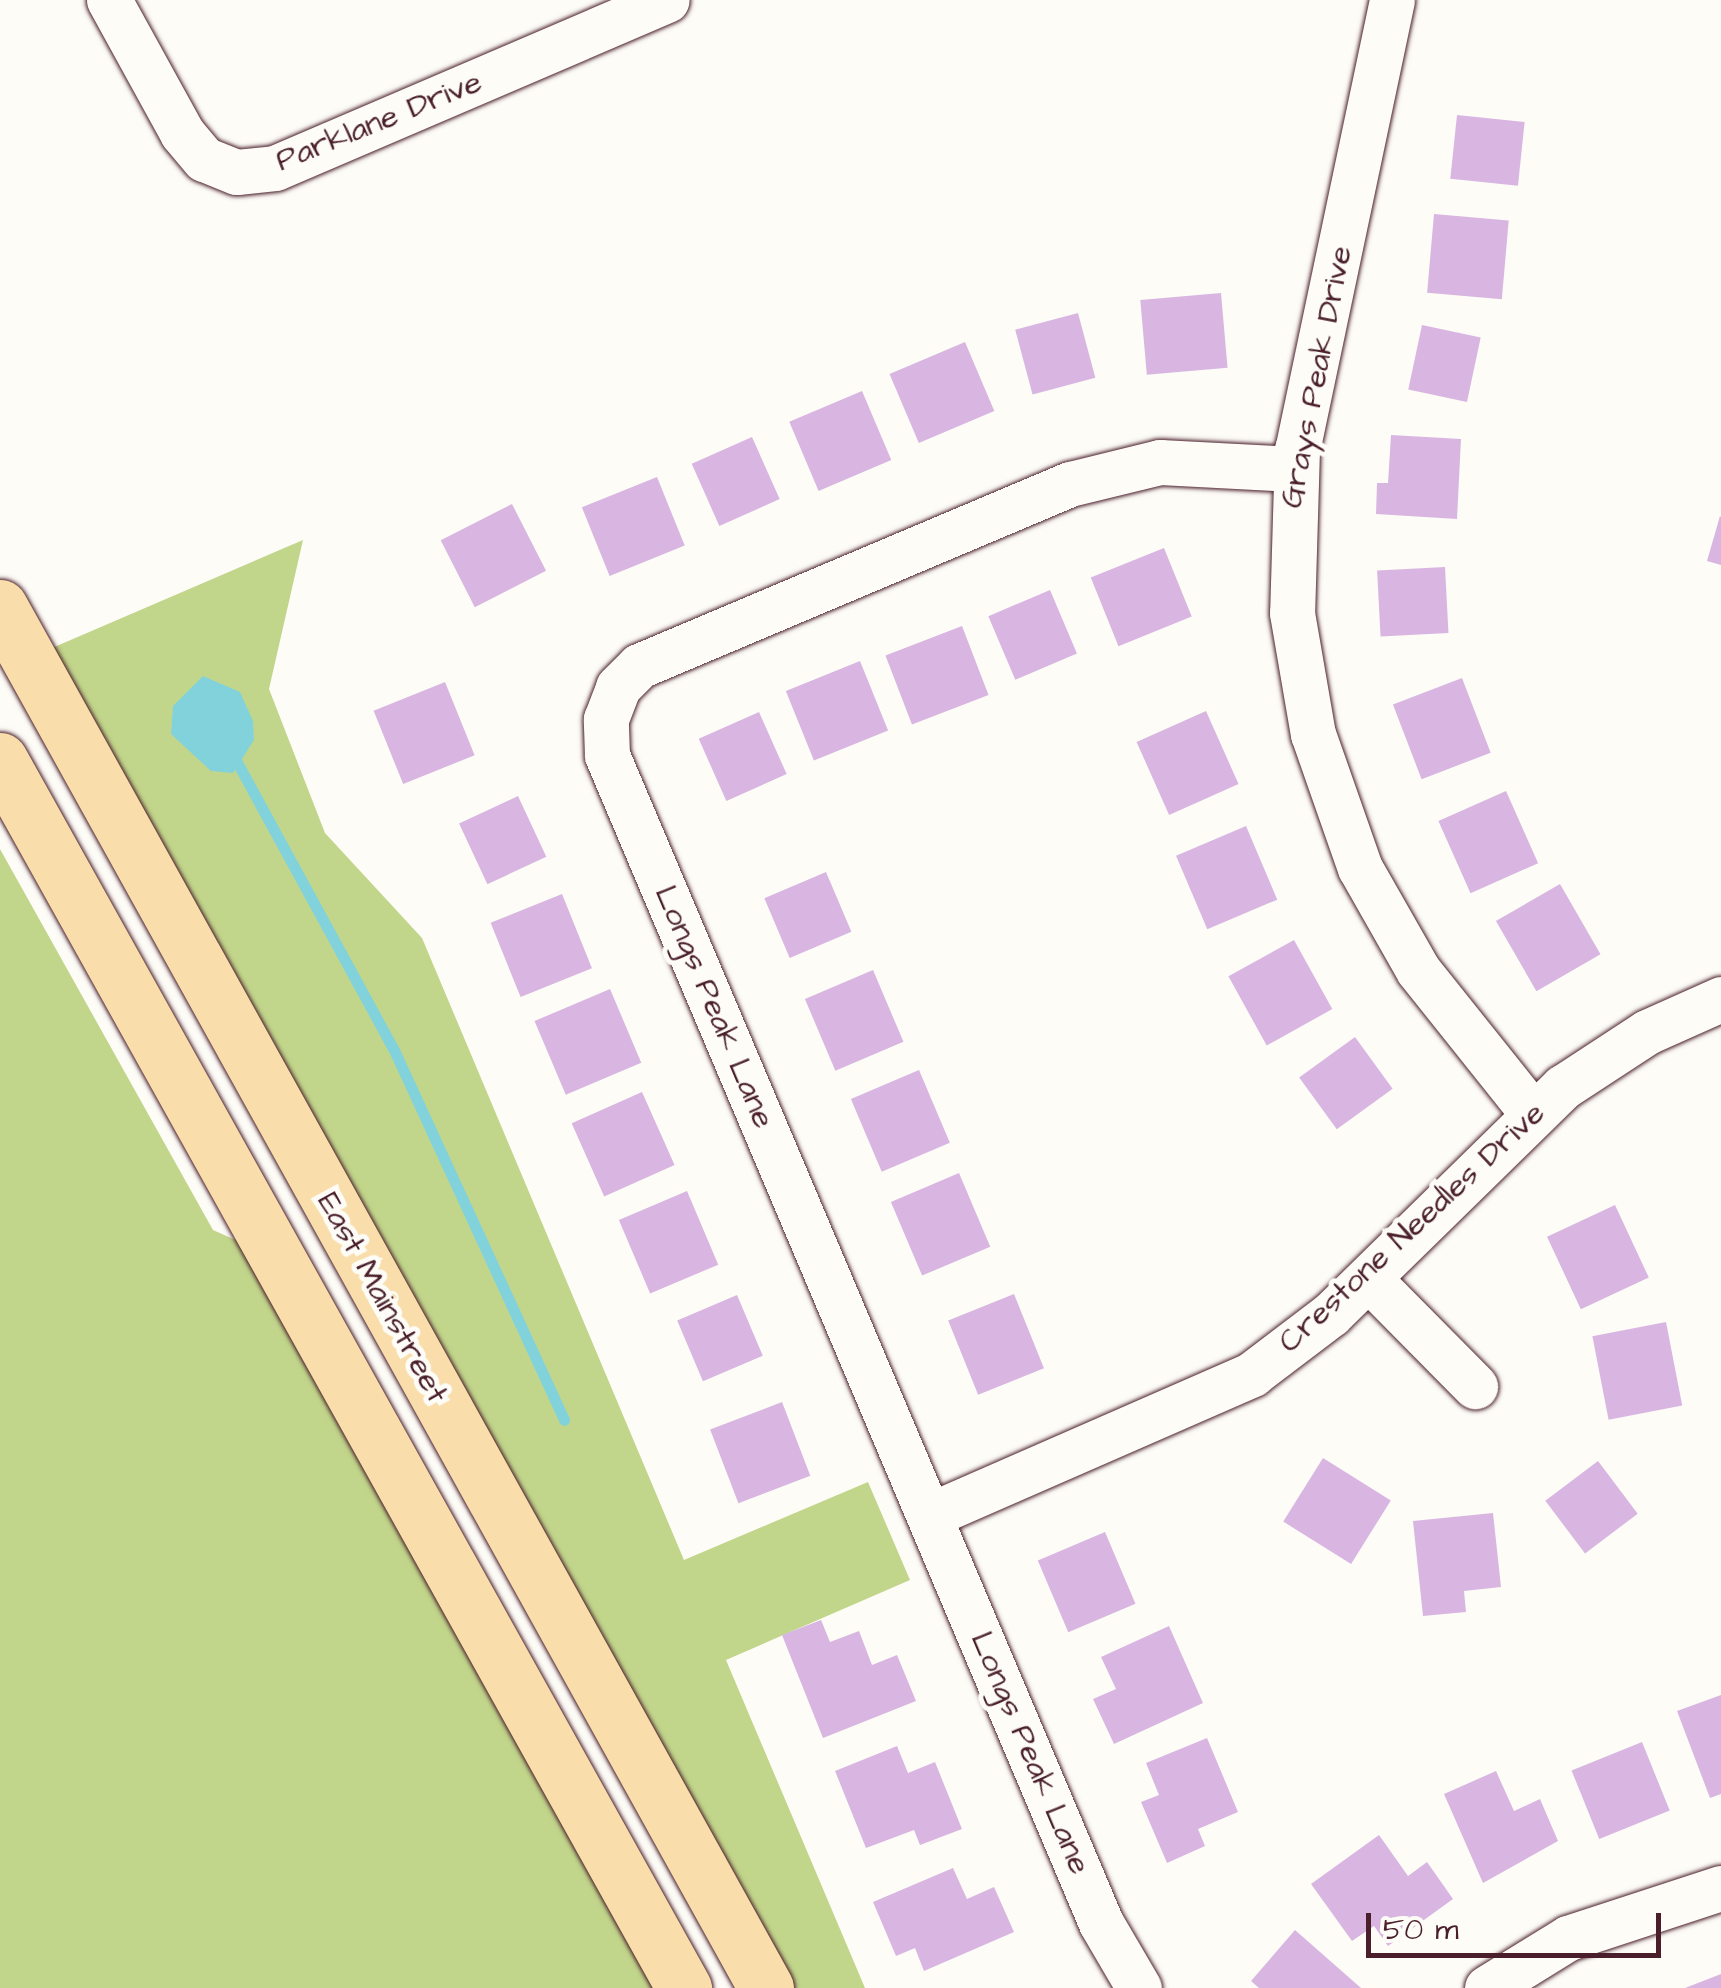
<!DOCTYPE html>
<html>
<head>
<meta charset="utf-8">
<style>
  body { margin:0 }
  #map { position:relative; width:1721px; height:1988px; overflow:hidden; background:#fdfcf7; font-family:"Architects Daughter",sans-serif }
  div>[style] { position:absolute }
  .green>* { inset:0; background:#c2d68b }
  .water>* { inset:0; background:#82d2dc }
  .stream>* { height:11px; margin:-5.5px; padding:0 5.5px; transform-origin:5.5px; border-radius:5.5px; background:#82d2dc }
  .building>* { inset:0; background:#d8b6e1; transform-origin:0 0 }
  .roads { filter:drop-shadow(0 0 2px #4a1f2b) drop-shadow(0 0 2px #4a1f2b) }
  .street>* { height:45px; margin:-22.5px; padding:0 22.5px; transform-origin:22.5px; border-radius:22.5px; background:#fdfcf7 }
  .primary>* { height:55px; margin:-27.5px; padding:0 27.5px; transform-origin:27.5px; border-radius:27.5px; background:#f9deab }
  span { translate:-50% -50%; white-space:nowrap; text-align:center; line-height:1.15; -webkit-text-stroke:10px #fdfcf7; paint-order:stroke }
  .street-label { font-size:32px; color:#4a1f2b }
  .scale { position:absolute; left:1366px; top:1913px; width:295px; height:45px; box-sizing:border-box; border:5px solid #4a1f2b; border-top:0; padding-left:12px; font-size:30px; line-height:35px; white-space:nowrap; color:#4a1f2b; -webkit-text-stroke:8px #fdfcf7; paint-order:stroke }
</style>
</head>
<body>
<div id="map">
  <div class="green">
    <div style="clip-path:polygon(303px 540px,269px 689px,325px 833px,422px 938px,684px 1560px,868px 1482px,910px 1580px,726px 1660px,865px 1988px,794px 1988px,52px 648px)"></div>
    <div style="clip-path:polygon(0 849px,213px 1230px,240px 1242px,656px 1988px,0 1988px)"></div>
  </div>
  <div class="water">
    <div style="clip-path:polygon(203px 676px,240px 692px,253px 721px,254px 740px,233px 773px,211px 771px,171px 734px,173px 706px)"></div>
  </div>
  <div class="stream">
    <div style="left:232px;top:753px;width:338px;rotate:61.4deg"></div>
    <div style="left:394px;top:1050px;width:407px;rotate:65.3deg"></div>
  </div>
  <div class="building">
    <div style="left:1457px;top:115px;width:68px;height:64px;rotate:6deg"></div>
    <div style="left:1434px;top:214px;width:75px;height:79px;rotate:5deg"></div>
    <div style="left:1221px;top:293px;width:75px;height:81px;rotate:85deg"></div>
    <div style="left:1078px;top:313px;width:67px;height:65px;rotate:75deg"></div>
    <div style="left:1422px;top:325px;width:60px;height:66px;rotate:12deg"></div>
    <div style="left:965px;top:342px;width:75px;height:82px;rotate:67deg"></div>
    <div style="left:862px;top:391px;width:75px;height:79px;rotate:67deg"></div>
    <div style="clip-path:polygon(1391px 435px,1461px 439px,1457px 519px,1376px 514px,1377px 483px,1388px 483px)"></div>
    <div style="left:752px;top:437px;width:68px;height:66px;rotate:66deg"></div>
    <div style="left:657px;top:477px;width:74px;height:81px;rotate:68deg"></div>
    <div style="left:512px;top:504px;width:75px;height:80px;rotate:63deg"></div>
    <div style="clip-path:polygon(1720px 516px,1721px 517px,1721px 565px,1707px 561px)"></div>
    <div style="left:1164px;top:548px;width:74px;height:79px;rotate:68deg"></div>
    <div style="left:1445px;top:567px;width:66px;height:68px;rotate:87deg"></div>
    <div style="left:1050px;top:590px;width:69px;height:67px;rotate:67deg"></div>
    <div style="left:962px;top:626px;width:74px;height:82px;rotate:69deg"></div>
    <div style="left:860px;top:661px;width:75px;height:80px;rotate:68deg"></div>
    <div style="left:1462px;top:678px;width:80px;height:74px;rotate:69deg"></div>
    <div style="left:445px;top:682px;width:79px;height:77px;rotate:68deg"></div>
    <div style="left:1206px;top:711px;width:80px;height:76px;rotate:66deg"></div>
    <div style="left:759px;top:712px;width:68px;height:66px;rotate:66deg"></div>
    <div style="left:1506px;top:791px;width:79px;height:74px;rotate:66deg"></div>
    <div style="left:518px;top:796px;width:67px;height:65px;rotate:65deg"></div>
    <div style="left:1246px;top:826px;width:80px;height:76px;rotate:67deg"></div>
    <div style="left:826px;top:872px;width:65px;height:67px;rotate:67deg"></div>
    <div style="left:1560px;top:884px;width:81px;height:74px;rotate:60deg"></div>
    <div style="left:562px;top:894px;width:80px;height:77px;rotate:68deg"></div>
    <div style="left:1294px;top:940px;width:79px;height:75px;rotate:61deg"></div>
    <div style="left:873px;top:970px;width:78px;height:74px;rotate:67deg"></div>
    <div style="left:610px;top:989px;width:80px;height:82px;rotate:67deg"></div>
    <div style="left:1355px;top:1037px;width:64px;height:69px;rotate:54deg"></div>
    <div style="left:919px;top:1070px;width:79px;height:74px;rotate:67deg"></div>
    <div style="left:642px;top:1092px;width:80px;height:77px;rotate:66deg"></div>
    <div style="left:959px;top:1173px;width:80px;height:74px;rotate:67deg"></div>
    <div style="left:687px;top:1191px;width:80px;height:74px;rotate:67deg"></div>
    <div style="left:1615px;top:1205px;width:80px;height:75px;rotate:65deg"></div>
    <div style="left:1014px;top:1294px;width:80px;height:71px;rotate:68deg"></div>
    <div style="left:737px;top:1295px;width:66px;height:65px;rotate:67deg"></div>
    <div style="left:1666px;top:1322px;width:85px;height:75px;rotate:79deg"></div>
    <div style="left:782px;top:1402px;width:79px;height:77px;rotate:69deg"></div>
    <div style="left:1323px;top:1458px;width:80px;height:75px;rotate:32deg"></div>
    <div style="left:1598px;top:1461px;width:66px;height:66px;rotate:53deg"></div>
    <div style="clip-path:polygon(1493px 1513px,1501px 1587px,1464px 1591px,1466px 1612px,1423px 1616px,1413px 1521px)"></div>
    <div style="left:1105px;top:1532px;width:78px;height:73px;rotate:67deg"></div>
    <div style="clip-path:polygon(821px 1620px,830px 1642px,859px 1631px,872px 1665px,897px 1655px,916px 1701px,823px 1738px,782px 1635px)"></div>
    <div style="clip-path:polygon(1169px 1626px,1203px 1703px,1114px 1744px,1093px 1699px,1116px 1689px,1101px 1657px)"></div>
    <div style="clip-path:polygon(1721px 1695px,1721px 1794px,1710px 1798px,1677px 1711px)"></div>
    <div style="clip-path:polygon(1207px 1738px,1238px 1812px,1198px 1829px,1205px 1846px,1167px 1863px,1141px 1802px,1159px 1795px,1146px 1763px)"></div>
    <div style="left:1642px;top:1742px;width:74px;height:76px;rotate:68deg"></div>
    <div style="clip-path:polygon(897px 1746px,908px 1773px,935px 1762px,962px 1829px,920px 1845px,914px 1830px,866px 1848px,835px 1771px)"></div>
    <div style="clip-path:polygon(1496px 1771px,1514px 1811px,1540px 1799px,1558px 1841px,1483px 1883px,1444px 1794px)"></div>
    <div style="clip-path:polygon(1379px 1835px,1408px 1876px,1427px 1862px,1453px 1899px,1388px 1946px,1374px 1926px,1352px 1941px,1311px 1884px)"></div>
    <div style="clip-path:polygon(953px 1868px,967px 1899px,994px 1887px,1014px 1932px,924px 1971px,915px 1948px,896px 1956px,873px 1902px)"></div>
    <div style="clip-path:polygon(1295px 1930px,1361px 1988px,1259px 1988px,1251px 1981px)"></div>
    <div style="clip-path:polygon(1721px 1974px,1721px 1988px,1685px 1988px)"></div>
  </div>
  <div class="roads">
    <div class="street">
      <div style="left:109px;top:0;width:152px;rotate:61.2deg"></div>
      <div style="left:182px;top:133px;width:34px;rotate:50deg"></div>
      <div style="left:204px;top:159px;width:35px;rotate:22deg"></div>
      <div style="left:237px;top:172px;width:38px;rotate:-6deg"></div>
      <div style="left:275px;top:168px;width:426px;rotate:-23.2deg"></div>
      <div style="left:1392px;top:0;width:459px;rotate:101.9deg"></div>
      <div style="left:1297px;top:449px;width:164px;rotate:91.7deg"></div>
      <div style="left:1292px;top:613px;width:123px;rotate:80.2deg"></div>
      <div style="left:1313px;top:734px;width:142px;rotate:70.7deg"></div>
      <div style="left:1360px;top:868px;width:117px;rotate:60.4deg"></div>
      <div style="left:1418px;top:970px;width:183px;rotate:51.4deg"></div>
      <div style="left:1369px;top:1279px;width:151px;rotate:45.3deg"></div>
      <div style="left:930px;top:1515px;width:352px;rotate:-23.6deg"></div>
      <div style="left:1252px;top:1374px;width:99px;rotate:-37.2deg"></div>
      <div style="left:1331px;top:1314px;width:325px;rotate:-44.4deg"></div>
      <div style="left:1563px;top:1087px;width:100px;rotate:-33.2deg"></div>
      <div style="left:1647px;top:1032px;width:81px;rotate:-24deg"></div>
      <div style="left:1139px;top:1988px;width:75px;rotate:-120.3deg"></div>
      <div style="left:1101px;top:1923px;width:1268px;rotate:-112.93deg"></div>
      <div style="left:607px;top:755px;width:36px;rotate:-92deg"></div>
      <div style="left:606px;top:719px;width:34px;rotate:-69deg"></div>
      <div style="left:618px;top:687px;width:30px;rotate:-45deg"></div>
      <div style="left:639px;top:666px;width:468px;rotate:-22.9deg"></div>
      <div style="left:1070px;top:484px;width:93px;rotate:-13.7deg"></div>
      <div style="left:1160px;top:462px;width:134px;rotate:3deg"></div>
      <div style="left:1487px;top:1988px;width:95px;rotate:-31.7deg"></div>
      <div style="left:1568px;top:1938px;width:161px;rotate:-18.1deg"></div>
    </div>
    <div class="primary">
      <div style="left:0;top:607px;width:1579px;rotate:60.98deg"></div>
      <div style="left:0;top:760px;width:1406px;rotate:60.88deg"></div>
    </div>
  </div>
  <div class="street-label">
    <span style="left:379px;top:122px;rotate:-22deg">Parklane Drive</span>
    <span style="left:1317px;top:377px;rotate:-79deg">Grays Peak Drive</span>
    <span style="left:714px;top:1007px;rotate:67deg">Longs Peak Lane</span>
    <span style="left:1412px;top:1228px;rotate:-43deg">Crestone Needles Drive</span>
    <span style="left:382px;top:1298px;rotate:61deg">East Mainstreet</span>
    <span style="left:1030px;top:1753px;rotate:67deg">Longs Peak Lane</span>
  </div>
  <div class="scale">50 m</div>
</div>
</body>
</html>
